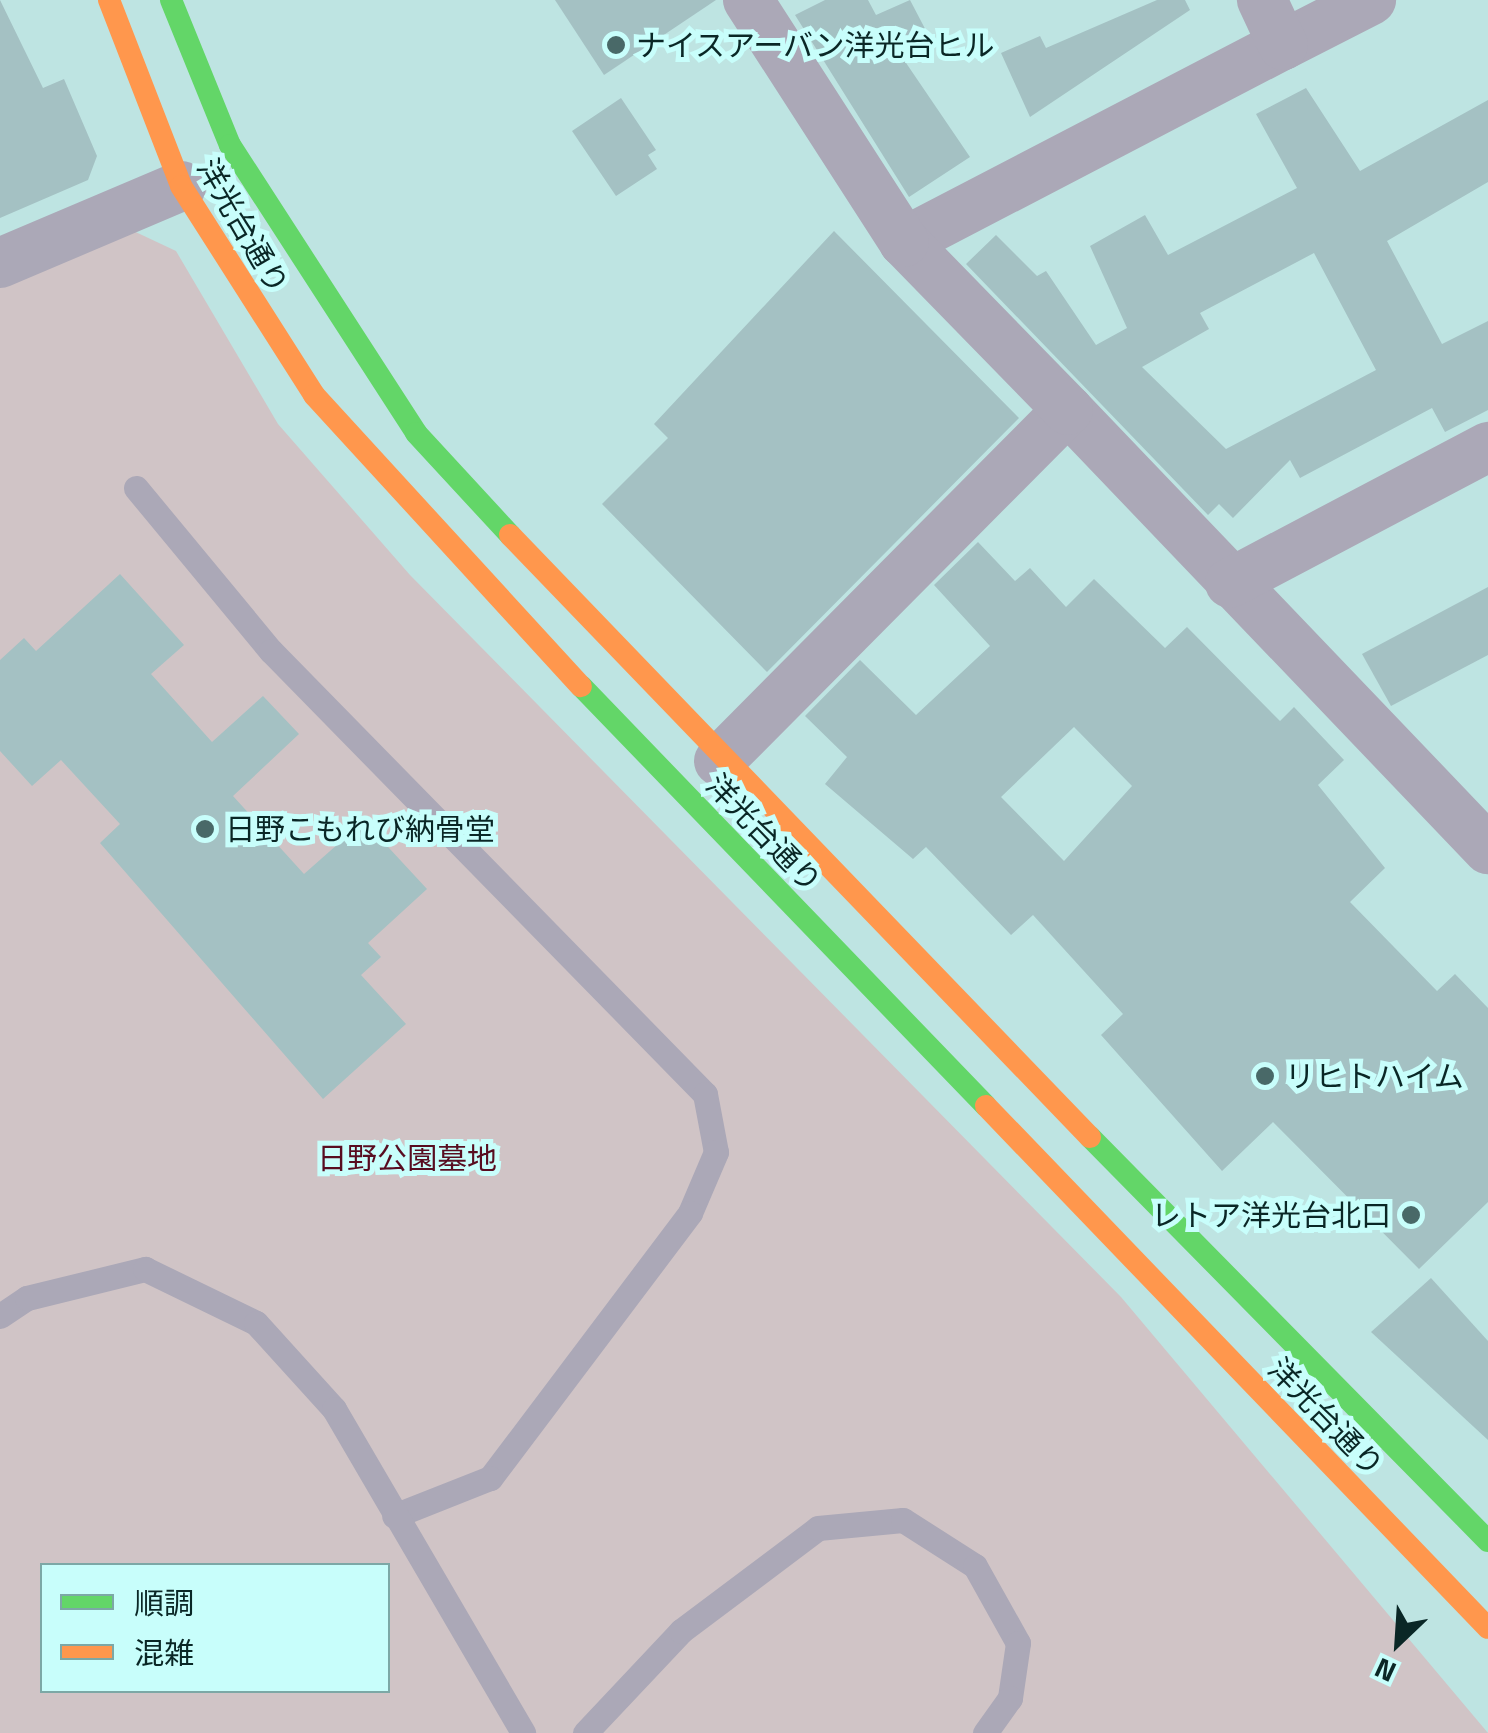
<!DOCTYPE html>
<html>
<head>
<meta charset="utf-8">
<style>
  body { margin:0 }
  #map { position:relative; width:1488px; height:1733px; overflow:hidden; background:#bee4e2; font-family:"Titillium Web","Noto Sans JP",sans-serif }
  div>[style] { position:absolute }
  .green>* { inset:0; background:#d0c4c6 }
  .building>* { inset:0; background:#a4c1c3 }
  .lane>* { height:25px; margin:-12.5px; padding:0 12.5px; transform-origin:12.5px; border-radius:12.5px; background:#aba8b7 }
  .street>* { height:50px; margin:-25px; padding:0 25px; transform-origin:25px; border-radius:25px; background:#aba8b7 }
  .fast>* { height:22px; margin:-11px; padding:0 11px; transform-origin:11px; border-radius:11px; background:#63d668 }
  .slow>* { height:22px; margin:-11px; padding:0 11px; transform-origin:11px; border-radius:11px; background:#ff974d }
  .dots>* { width:28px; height:28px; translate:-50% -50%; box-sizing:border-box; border:5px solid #c8fefb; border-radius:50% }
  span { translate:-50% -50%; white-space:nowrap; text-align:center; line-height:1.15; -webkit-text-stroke:10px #c8fefb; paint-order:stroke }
  .poi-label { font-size:30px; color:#0a2726 }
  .left { translate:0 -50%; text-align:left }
  .right { translate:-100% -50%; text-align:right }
  .street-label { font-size:30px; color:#0a2726 }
  .park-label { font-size:30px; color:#580c20 }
  .legend { position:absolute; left:40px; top:1563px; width:350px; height:130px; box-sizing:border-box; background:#c8fefb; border:2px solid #7ca8a6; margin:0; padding:12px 18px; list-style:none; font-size:30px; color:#0a2726 }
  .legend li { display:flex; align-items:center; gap:20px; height:50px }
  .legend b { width:50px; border:2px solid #7ca8a6 }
  .north { position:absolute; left:1348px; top:1593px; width:100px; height:100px; -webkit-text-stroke:8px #c8fefb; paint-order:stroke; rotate:205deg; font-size:28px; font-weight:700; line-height:40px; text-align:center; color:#0a2726 }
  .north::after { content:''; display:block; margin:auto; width:35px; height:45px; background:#0a2726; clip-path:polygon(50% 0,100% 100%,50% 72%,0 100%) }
</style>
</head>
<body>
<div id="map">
  <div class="green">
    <div style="clip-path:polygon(evenodd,125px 227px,176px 251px,278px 424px,410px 575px,1121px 1297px,1488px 1733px,0 1733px,0 285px,125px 227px,42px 1566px,388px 1566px,388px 1690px,42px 1690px,42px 1566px)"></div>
  </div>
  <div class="building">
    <div style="clip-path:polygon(0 0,43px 88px,64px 79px,97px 156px,88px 180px,0 218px)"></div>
    <div style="clip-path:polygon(555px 0,716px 0,604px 75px)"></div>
    <div style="clip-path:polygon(825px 0,868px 0,876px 15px,910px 0,932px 42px,902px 57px,970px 157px,909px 197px,795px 15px)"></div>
    <div style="clip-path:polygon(1157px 0,1185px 0,1190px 10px,1030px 117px,1001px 53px,1040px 36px,1046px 48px)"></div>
    <div style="clip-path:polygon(evenodd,1306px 88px,1360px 171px,1488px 100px,1488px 182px,1387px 241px,1442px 344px,1488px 321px,1488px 410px,1445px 432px,1432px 408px,1300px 478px,1290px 460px,1233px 518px,1219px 504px,1208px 515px,966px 264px,996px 235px,1037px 276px,1046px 271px,1096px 345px,1127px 328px,1090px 246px,1145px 215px,1168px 255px,1297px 188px,1256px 114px,1306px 88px,1314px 253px,1376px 370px,1226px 449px,1142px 367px,1209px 329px,1200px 313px,1314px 253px)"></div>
    <div style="clip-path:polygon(621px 98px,656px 150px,648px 155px,657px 169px,616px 196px,572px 131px)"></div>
    <div style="clip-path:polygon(834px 231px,1019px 418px,767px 672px,602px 504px,668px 438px,654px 424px)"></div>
    <div style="clip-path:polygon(evenodd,978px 542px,1015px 581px,1030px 568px,1066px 607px,1094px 579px,1165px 648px,1187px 627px,1280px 721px,1294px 707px,1344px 760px,1318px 785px,1385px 868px,1350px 902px,1437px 991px,1455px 974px,1488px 1008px,1488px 1202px,1419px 1269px,1273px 1122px,1222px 1171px,1101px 1035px,1123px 1014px,1033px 915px,1011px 935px,926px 847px,913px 859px,825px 784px,847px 757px,805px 716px,860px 660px,916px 715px,990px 646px,934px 585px,978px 542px,1074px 727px,1132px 786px,1064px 861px,1001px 797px,1074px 727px)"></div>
    <div style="clip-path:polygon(120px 574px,184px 645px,151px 674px,212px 742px,263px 696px,299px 734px,233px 796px,304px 874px,364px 821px,427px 889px,368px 943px,381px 957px,361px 975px,406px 1024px,323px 1099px,100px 843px,120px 824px,61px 760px,32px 786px,0 751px,0 660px,24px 638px,36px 651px)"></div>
    <div style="clip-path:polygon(1488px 587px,1488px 655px,1391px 706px,1362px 654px)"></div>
    <div style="clip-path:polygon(1431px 1278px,1488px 1341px,1488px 1440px,1371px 1332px)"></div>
  </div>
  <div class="lane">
    <div style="left:136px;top:488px;width:212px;rotate:50.4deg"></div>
    <div style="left:271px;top:651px;width:620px;rotate:45.59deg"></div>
    <div style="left:705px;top:1094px;width:59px;rotate:79.3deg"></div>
    <div style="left:716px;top:1152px;width:66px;rotate:113.1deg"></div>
    <div style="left:690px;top:1213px;width:332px;rotate:127deg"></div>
    <div style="left:490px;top:1478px;width:103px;rotate:158.4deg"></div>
    <div style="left:0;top:1316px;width:32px;rotate:-34deg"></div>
    <div style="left:27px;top:1298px;width:122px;rotate:-13.8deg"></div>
    <div style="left:145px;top:1269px;width:123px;rotate:25.9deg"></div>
    <div style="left:256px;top:1323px;width:116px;rotate:47.8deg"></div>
    <div style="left:334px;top:1409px;width:375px;rotate:59.7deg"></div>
    <div style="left:585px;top:1733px;width:140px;rotate:-46.7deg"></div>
    <div style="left:681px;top:1631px;width:171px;rotate:-36.9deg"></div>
    <div style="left:818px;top:1528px;width:85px;rotate:-5.4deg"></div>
    <div style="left:903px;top:1520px;width:85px;rotate:32.6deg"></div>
    <div style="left:975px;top:1566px;width:88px;rotate:60.8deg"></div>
    <div style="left:1018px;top:1643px;width:56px;rotate:98.3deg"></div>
    <div style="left:1010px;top:1698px;width:43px;rotate:125.5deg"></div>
  </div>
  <div class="street">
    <div style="left:1283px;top:45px;width:99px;rotate:-27.1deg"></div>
    <div style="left:904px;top:242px;width:427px;rotate:-27.5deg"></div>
    <div style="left:1283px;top:45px;width:50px;rotate:-115deg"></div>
    <div style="left:0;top:263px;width:197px;rotate:-23deg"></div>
    <div style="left:1068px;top:410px;width:608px;rotate:46.27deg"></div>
    <div style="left:1230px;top:583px;width:292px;rotate:-27.8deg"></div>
    <div style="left:719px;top:761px;width:495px;rotate:-45.2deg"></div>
    <div style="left:1068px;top:410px;width:235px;rotate:-134.3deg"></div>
    <div style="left:904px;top:242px;width:288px;rotate:-122.8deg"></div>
  </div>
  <div class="fast">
    <div style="left:171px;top:0;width:157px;rotate:67.9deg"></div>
    <div style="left:230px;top:145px;width:343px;rotate:57.1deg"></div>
    <div style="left:416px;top:433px;width:139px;rotate:47.3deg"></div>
    <div style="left:581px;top:686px;width:583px;rotate:46.04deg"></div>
    <div style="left:1090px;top:1137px;width:567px;rotate:45.43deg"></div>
  </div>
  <div class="slow">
    <div style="left:109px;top:0;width:199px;rotate:68.8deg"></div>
    <div style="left:181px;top:186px;width:248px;rotate:57.5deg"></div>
    <div style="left:314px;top:395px;width:395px;rotate:47.5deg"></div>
    <div style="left:510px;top:535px;width:836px;rotate:46.07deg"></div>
    <div style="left:986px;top:1106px;width:724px;rotate:46.12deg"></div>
  </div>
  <div class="dots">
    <div style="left:616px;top:45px;background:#496968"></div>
    <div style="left:205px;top:829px;background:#496968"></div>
    <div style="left:1265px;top:1076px;background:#496968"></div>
    <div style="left:1411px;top:1215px;background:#496968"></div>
  </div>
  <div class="poi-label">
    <span class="left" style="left:636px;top:45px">ナイスアーバン洋光台ヒル</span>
    <span class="left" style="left:225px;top:829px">日野こもれび納骨堂</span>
    <span class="left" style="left:1285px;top:1076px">リヒトハイム</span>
    <span class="right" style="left:1391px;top:1215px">レトア洋光台北口</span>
  </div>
  <div class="street-label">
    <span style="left:243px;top:226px;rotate:60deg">洋光台通り</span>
    <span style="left:764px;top:833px;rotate:46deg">洋光台通り</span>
    <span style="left:1326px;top:1417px;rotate:46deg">洋光台通り</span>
  </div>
  <div class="park-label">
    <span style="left:407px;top:1158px">日野公園墓地</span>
  </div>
  <ul class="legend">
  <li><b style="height:12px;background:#63d668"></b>順調</li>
  <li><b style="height:12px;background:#ff974d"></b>混雑</li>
  </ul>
  <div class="north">N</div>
</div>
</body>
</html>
